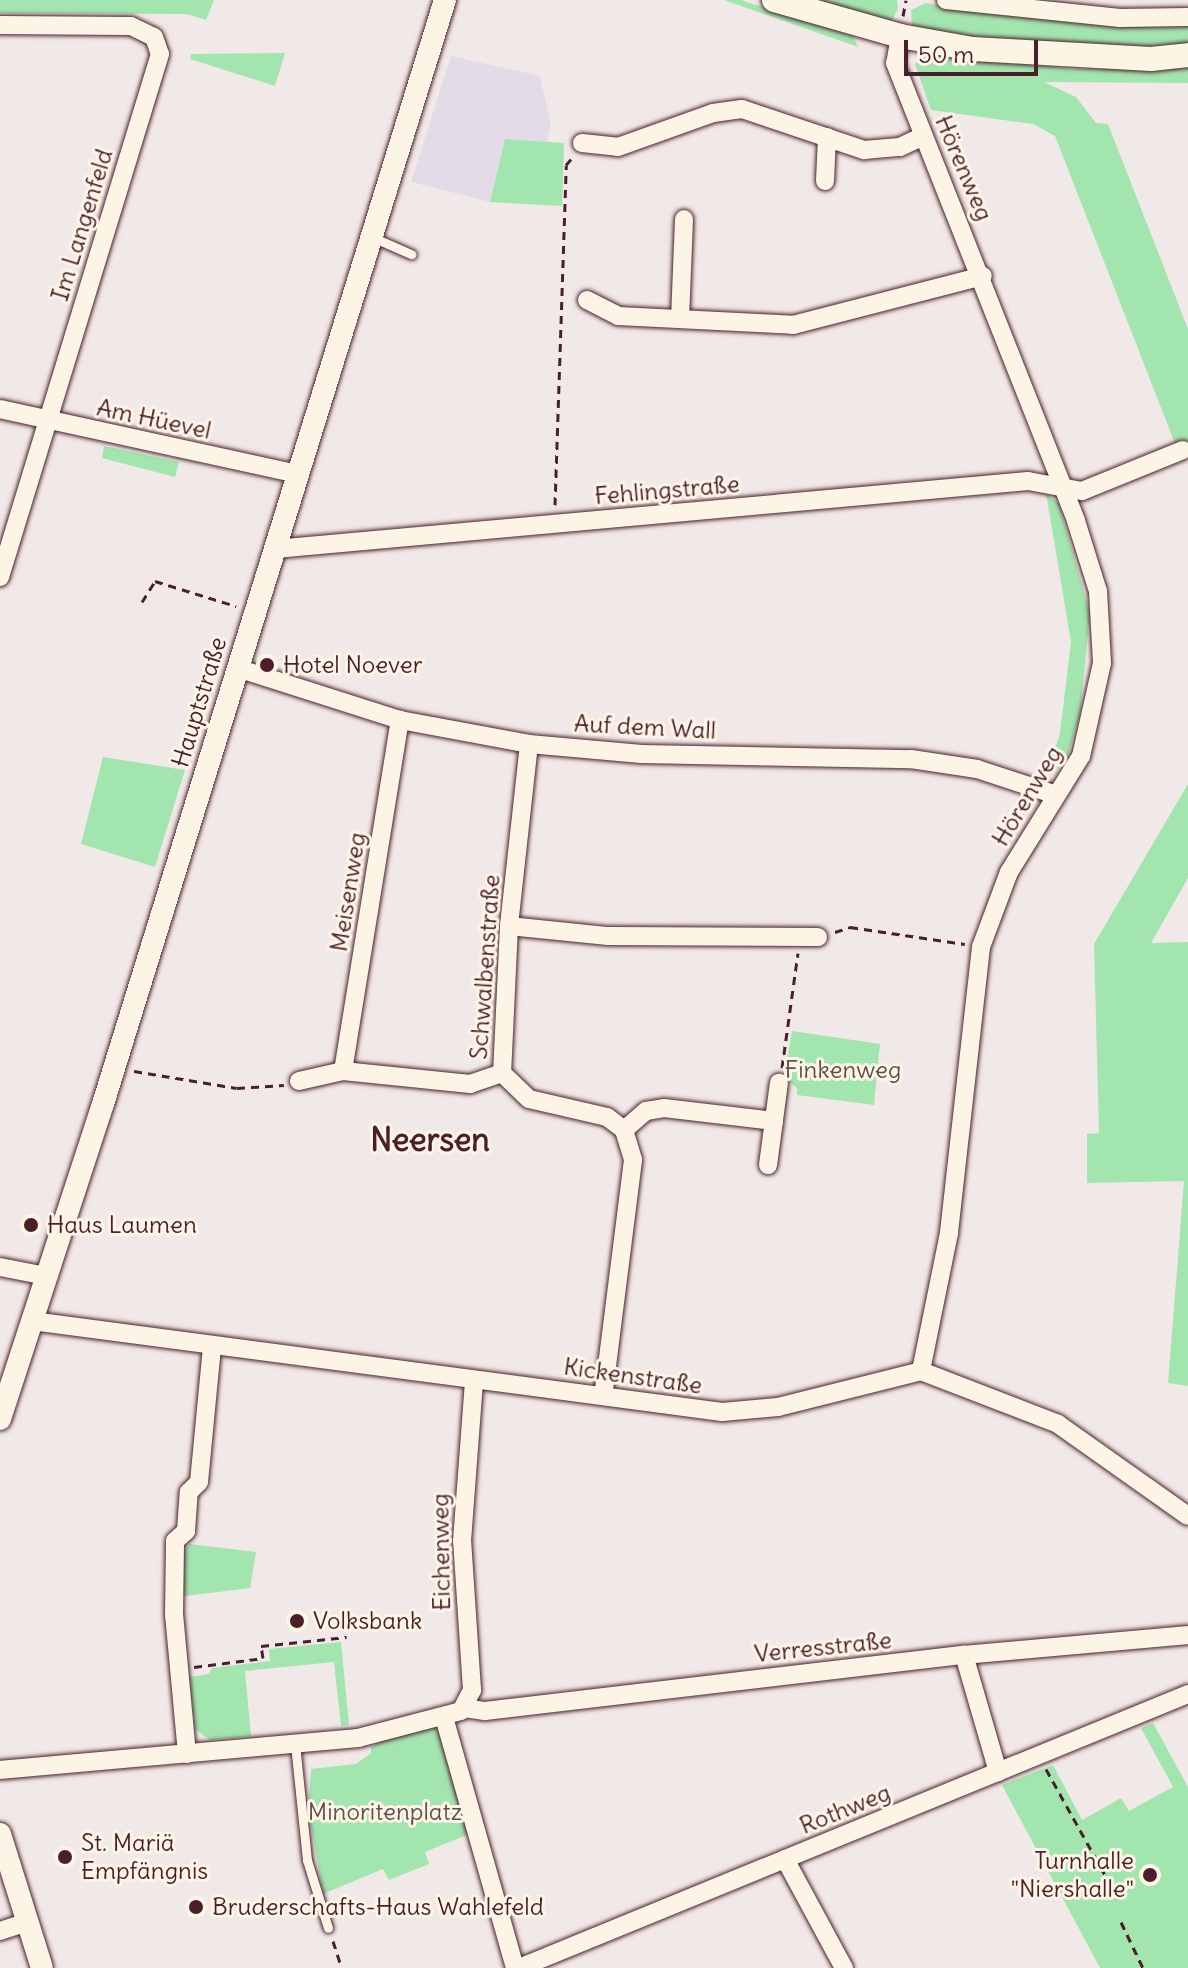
<!DOCTYPE html>
<html>
<head>
<meta charset="utf-8">
<style>
  body { margin:0 }
  #map { position:relative; width:1188px; height:1968px; overflow:hidden; background:#f1e9e7; font-family:Delius,sans-serif }
  div>[style] { position:absolute }
  .built>* { inset:0; background:#e4dbe9 }
  .green>* { inset:0; background:#a3e5af }
  .path>* { height:3px; margin-top:-1.5px; transform-origin:0; background:repeating-linear-gradient(90deg,#4a1f2b 0 8px,transparent 0 14px) }
  .roads { filter:drop-shadow(0 0 2px #4a1f2b) drop-shadow(0 0 2px #4a1f2b) }
  .service>* { height:9px; margin:-4.5px; padding:0 4.5px; transform-origin:4.5px; border-radius:4.5px; background:#fcf5e5 }
  .minor>* { height:18px; margin:-9px; padding:0 9px; transform-origin:9px; border-radius:9px; background:#fcf5e5 }
  .tertiary>* { height:22px; margin:-11px; padding:0 11px; transform-origin:11px; border-radius:11px; background:#fcf5e5 }
  .secondary>* { height:24px; margin:-12px; padding:0 12px; transform-origin:12px; border-radius:12px; background:#fcf5e5 }
  .dots>* { width:22px; height:22px; translate:-50% -50%; box-sizing:border-box; border:4px solid #fcf5e5; border-radius:50% }
  span { translate:-50% -50%; white-space:nowrap; text-align:center; line-height:1.15; -webkit-text-stroke:6px #fcf5e5; paint-order:stroke }
  .street-label { font-size:24px; color:#4a1f2b }
  .poi-label { font-size:24px; color:#4a1f2b }
  .left { translate:0 -50%; text-align:left }
  .right { translate:-100% -50%; text-align:right }
  .park-label { font-size:24px; color:#60504c }
  .district-label { font-size:32px; color:#4a1f2b; font-weight:700 }
  .scale { position:absolute; left:904px; top:40px; width:134px; height:36px; box-sizing:border-box; border:4px solid #4a1f2b; border-top:0; padding-left:10px; font-size:24px; line-height:28px; white-space:nowrap; color:#4a1f2b; -webkit-text-stroke:6px #fcf5e5; paint-order:stroke }
</style>
</head>
<body>
<div id="map">
  <div class="built">
    <div style="clip-path:polygon(451px 56px,540px 76px,551px 126px,547px 142px,505px 139px,490px 202px,411px 182px)"></div>
  </div>
  <div class="green">
    <div style="clip-path:polygon(0 0,214px 0,206px 20px,187px 14px,0 13px)"></div>
    <div style="clip-path:polygon(724px 0,741px 0,853px 36px,858px 47px)"></div>
    <div style="clip-path:polygon(808px 0,897px 0,898px 9px,891px 22px)"></div>
    <div style="clip-path:polygon(926px 3px,971px 11px,1188px 24px,1188px 46px,1117px 48px,979px 39px,912px 27px,911px 10px)"></div>
    <div style="clip-path:polygon(927px 52px,1071px 69px,1188px 68px,1188px 83px,1044px 82px,1076px 97px,1096px 123px,1108px 124px,1188px 329px,1188px 441px,1176px 446px,1055px 136px,1033px 124px,931px 110px,915px 64px)"></div>
    <div style="clip-path:polygon(285px 53px,275px 86px,190px 59px,191px 54px)"></div>
    <div style="clip-path:polygon(505px 139px,564px 143px,562px 206px,490px 202px)"></div>
    <div style="clip-path:polygon(104px 446px,179px 462px,175px 477px,102px 458px)"></div>
    <div style="clip-path:polygon(1046px 493px,1059px 504px,1090px 613px,1080px 714px,1066px 762px,1046px 776px,1060px 733px,1071px 642px)"></div>
    <div style="clip-path:polygon(103px 757px,185px 770px,155px 867px,81px 844px)"></div>
    <div style="clip-path:polygon(1188px 784px,1188px 878px,1151px 943px,1188px 942px,1188px 1386px,1168px 1383px,1184px 1181px,1087px 1183px,1087px 1134px,1099px 1133px,1094px 944px)"></div>
    <div style="clip-path:polygon(792px 1031px,880px 1044px,874px 1105px,797px 1095px,797px 1088px,784px 1078px)"></div>
    <div style="clip-path:polygon(190px 1544px,256px 1552px,250px 1588px,177px 1597px,179px 1556px)"></div>
    <div style="clip-path:polygon(341px 1642px,349px 1725px,341px 1726px,334px 1662px,245px 1671px,251px 1736px,210px 1740px,195px 1729px,189px 1677px,209px 1674px,212px 1668px,270px 1661px,269px 1649px)"></div>
    <div style="clip-path:polygon(1153px 1723px,1188px 1787px,1188px 1968px,1100px 1968px,1002px 1785px,1053px 1765px,1082px 1820px,1121px 1798px,1129px 1811px,1173px 1787px,1141px 1728px)"></div>
    <div style="clip-path:polygon(434px 1728px,441px 1734px,469px 1834px,425px 1852px,429px 1864px,389px 1880px,383px 1869px,323px 1894px,308px 1809px,311px 1769px,356px 1764px,371px 1753px,371px 1747px,393px 1735px)"></div>
  </div>
  <div class="path">
    <div style="left:903px;top:16px;width:16px;rotate:-79deg"></div>
    <div style="left:555px;top:505px;width:340px;rotate:-88.1deg"></div>
    <div style="left:566px;top:165px;width:8px;rotate:-50deg"></div>
    <div style="left:142px;top:602px;width:25px;rotate:-58deg"></div>
    <div style="left:155px;top:581px;width:85px;rotate:17.2deg"></div>
    <div style="left:835px;top:932px;width:16px;rotate:-18deg"></div>
    <div style="left:850px;top:927px;width:116px;rotate:8.4deg"></div>
    <div style="left:782px;top:1068px;width:116px;rotate:-82.1deg"></div>
    <div style="left:134px;top:1071px;width:104px;rotate:9.4deg"></div>
    <div style="left:237px;top:1088px;width:47px;rotate:-3.7deg"></div>
    <div style="left:194px;top:1667px;width:70px;rotate:-7.4deg"></div>
    <div style="left:263px;top:1658px;width:12px;rotate:-99deg"></div>
    <div style="left:261px;top:1646px;width:86px;rotate:-6deg"></div>
    <div style="left:1046px;top:1769px;width:152px;rotate:60.9deg"></div>
    <div style="left:1121px;top:1922px;width:51px;rotate:64.4deg"></div>
    <div style="left:333px;top:1941px;width:28px;rotate:72deg"></div>
  </div>
  <div class="roads">
    <div class="service">
      <div style="left:372px;top:237px;width:43px;rotate:23.6deg"></div>
      <div style="left:295px;top:1744px;width:117px;rotate:84.1deg"></div>
      <div style="left:307px;top:1860px;width:71px;rotate:72.8deg"></div>
    </div>
    <div class="minor">
      <div style="left:946px;top:0;width:175px;rotate:5.9deg"></div>
      <div style="left:1120px;top:18px;width:68px;rotate:-0.8deg"></div>
      <div style="left:0;top:25px;width:131px;rotate:0.4deg"></div>
      <div style="left:131px;top:26px;width:25px;rotate:26deg"></div>
      <div style="left:154px;top:37px;width:18px;rotate:71deg"></div>
      <div style="left:160px;top:54px;width:547px;rotate:107.01deg"></div>
      <div style="left:900px;top:36px;width:27px;rotate:100deg"></div>
      <div style="left:895px;top:63px;width:492px;rotate:68.4deg"></div>
      <div style="left:1076px;top:521px;width:73px;rotate:72.6deg"></div>
      <div style="left:1098px;top:591px;width:72px;rotate:86.8deg"></div>
      <div style="left:1102px;top:663px;width:95px;rotate:102.7deg"></div>
      <div style="left:1081px;top:756px;width:137px;rotate:121.8deg"></div>
      <div style="left:1009px;top:872px;width:80px;rotate:110.5deg"></div>
      <div style="left:981px;top:947px;width:288px;rotate:96.4deg"></div>
      <div style="left:949px;top:1233px;width:141px;rotate:101.5deg"></div>
      <div style="left:582px;top:143px;width:36px;rotate:6deg"></div>
      <div style="left:618px;top:147px;width:101px;rotate:-19.7deg"></div>
      <div style="left:713px;top:113px;width:29px;rotate:-8deg"></div>
      <div style="left:742px;top:109px;width:129px;rotate:18.6deg"></div>
      <div style="left:864px;top:150px;width:36px;rotate:-5deg"></div>
      <div style="left:900px;top:147px;width:26px;rotate:-25deg"></div>
      <div style="left:825px;top:181px;width:44px;rotate:-87.4deg"></div>
      <div style="left:587px;top:300px;width:35px;rotate:27deg"></div>
      <div style="left:618px;top:316px;width:175px;rotate:2.9deg"></div>
      <div style="left:793px;top:325px;width:196px;rotate:-14.5deg"></div>
      <div style="left:680px;top:319px;width:100px;rotate:-87.7deg"></div>
      <div style="left:0;top:409px;width:304px;rotate:12.3deg"></div>
      <div style="left:275px;top:549px;width:756px;rotate:-5.16deg"></div>
      <div style="left:1028px;top:481px;width:55px;rotate:10.5deg"></div>
      <div style="left:1082px;top:491px;width:109px;rotate:-22.1deg"></div>
      <div style="left:237px;top:668px;width:171px;rotate:17.7deg"></div>
      <div style="left:400px;top:720px;width:131px;rotate:10.5deg"></div>
      <div style="left:529px;top:744px;width:113px;rotate:5.1deg"></div>
      <div style="left:642px;top:754px;width:269px;rotate:1.1deg"></div>
      <div style="left:911px;top:759px;width:67px;rotate:8.6deg"></div>
      <div style="left:977px;top:769px;width:83px;rotate:18.2deg"></div>
      <div style="left:529px;top:744px;width:183px;rotate:96.3deg"></div>
      <div style="left:509px;top:926px;width:147px;rotate:92.7deg"></div>
      <div style="left:502px;top:1073px;width:37px;rotate:44deg"></div>
      <div style="left:529px;top:1099px;width:80px;rotate:13deg"></div>
      <div style="left:607px;top:1117px;width:21px;rotate:37deg"></div>
      <div style="left:624px;top:1130px;width:31px;rotate:73deg"></div>
      <div style="left:633px;top:1160px;width:238px;rotate:97.2deg"></div>
      <div style="left:509px;top:926px;width:100px;rotate:5.8deg"></div>
      <div style="left:608px;top:936px;width:210px;rotate:0.3deg"></div>
      <div style="left:343px;top:1071px;width:356px;rotate:-80.8deg"></div>
      <div style="left:299px;top:1081px;width:45px;rotate:-12.8deg"></div>
      <div style="left:343px;top:1071px;width:128px;rotate:5.8deg"></div>
      <div style="left:470px;top:1084px;width:34px;rotate:-19deg"></div>
      <div style="left:624px;top:1130px;width:29px;rotate:-41deg"></div>
      <div style="left:646px;top:1111px;width:18px;rotate:-9deg"></div>
      <div style="left:664px;top:1108px;width:111px;rotate:6.7deg"></div>
      <div style="left:768px;top:1165px;width:83px;rotate:-82.4deg"></div>
      <div style="left:0;top:1267px;width:47px;rotate:11.1deg"></div>
      <div style="left:32px;top:1321px;width:696px;rotate:7.51deg"></div>
      <div style="left:722px;top:1412px;width:56px;rotate:-5.1deg"></div>
      <div style="left:778px;top:1407px;width:147px;rotate:-14.1deg"></div>
      <div style="left:921px;top:1371px;width:147px;rotate:21.1deg"></div>
      <div style="left:1058px;top:1424px;width:159px;rotate:35.3deg"></div>
      <div style="left:964px;top:1655px;width:122px;rotate:73.8deg"></div>
      <div style="left:465px;top:1708px;width:20px;rotate:9deg"></div>
      <div style="left:485px;top:1711px;width:482px;rotate:-6.7deg"></div>
      <div style="left:964px;top:1655px;width:225px;rotate:-5.1deg"></div>
      <div style="left:444px;top:1717px;width:261px;rotate:74.2deg"></div>
      <div style="left:187px;top:1754px;width:140px;rotate:-95.3deg"></div>
      <div style="left:174px;top:1615px;width:74px;rotate:-89.2deg"></div>
      <div style="left:175px;top:1541px;width:15px;rotate:-42deg"></div>
      <div style="left:186px;top:1531px;width:39px;rotate:-86deg"></div>
      <div style="left:189px;top:1492px;width:14px;rotate:-45deg"></div>
      <div style="left:199px;top:1482px;width:136px;rotate:-84.5deg"></div>
      <div style="left:0;top:1770px;width:359px;rotate:-5.1deg"></div>
      <div style="left:358px;top:1738px;width:106px;rotate:-14.7deg"></div>
      <div style="left:461px;top:1711px;width:24px;rotate:-62deg"></div>
      <div style="left:472px;top:1690px;width:149px;rotate:-93.8deg"></div>
      <div style="left:462px;top:1541px;width:161px;rotate:-85.7deg"></div>
      <div style="left:785px;top:1859px;width:124px;rotate:61.6deg"></div>
      <div style="left:0;top:1931px;width:29px;rotate:-18deg"></div>
      <div style="left:519px;top:1968px;width:723px;rotate:-22.27deg"></div>
    </div>
    <div class="tertiary">
      <div style="left:0;top:1419px;width:331px;rotate:-71.9deg"></div>
      <div style="left:103px;top:1104px;width:1156px;rotate:-72.79deg"></div>
      <div style="left:0;top:1834px;width:140px;rotate:72.6deg"></div>
    </div>
    <div class="secondary">
      <div style="left:774px;top:0;width:131px;rotate:15.9deg"></div>
      <div style="left:900px;top:36px;width:74px;rotate:10.1deg"></div>
      <div style="left:973px;top:49px;width:178px;rotate:3.2deg"></div>
      <div style="left:1151px;top:59px;width:37px;rotate:-6deg"></div>
    </div>
  </div>
  <div class="dots">
    <div style="left:267px;top:665px;background:#4a1f2b"></div>
    <div style="left:31px;top:1225px;background:#4a1f2b"></div>
    <div style="left:297px;top:1621px;background:#4a1f2b"></div>
    <div style="left:65px;top:1857px;background:#4a1f2b"></div>
    <div style="left:1150px;top:1875px;background:#4a1f2b"></div>
    <div style="left:196px;top:1907px;background:#4a1f2b"></div>
  </div>
  <div class="street-label">
    <span style="left:964px;top:168px;rotate:67deg">Hörenweg</span>
    <span style="left:82px;top:225px;rotate:-73deg">Im Langenfeld</span>
    <span style="left:154px;top:419px;rotate:12deg">Am Hüevel</span>
    <span style="left:667px;top:490px;rotate:-5deg">Fehlingstraße</span>
    <span style="left:199px;top:702px;rotate:-73deg">Hauptstraße</span>
    <span style="left:645px;top:727px;rotate:3deg">Auf dem Wall</span>
    <span style="left:1027px;top:796px;rotate:-59deg">Hörenweg</span>
    <span style="left:348px;top:892px;rotate:-81deg">Meisenweg</span>
    <span style="left:485px;top:967px;rotate:-86deg">Schwalbenstraße</span>
    <span style="left:633px;top:1376px;rotate:8deg">Kickenstraße</span>
    <span style="left:441px;top:1552px;rotate:-91deg">Eichenweg</span>
    <span style="left:823px;top:1647px;rotate:-6deg">Verresstraße</span>
    <span style="left:845px;top:1809px;rotate:-22deg">Rothweg</span>
  </div>
  <div class="poi-label">
    <span class="left" style="left:283px;top:665px">Hotel Noever</span>
    <span class="left" style="left:47px;top:1225px">Haus Laumen</span>
    <span class="left" style="left:313px;top:1621px">Volksbank</span>
    <span class="left" style="left:81px;top:1857px">St. Mariä<br>Empfängnis</span>
    <span class="right" style="left:1134px;top:1875px">Turnhalle<br>"Niershalle"</span>
    <span class="left" style="left:212px;top:1907px">Bruderschafts-Haus Wahlefeld</span>
  </div>
  <div class="park-label">
    <span style="left:843px;top:1070px">Finkenweg</span>
    <span style="left:385px;top:1812px">Minoritenplatz</span>
  </div>
  <div class="district-label">
    <span style="left:430px;top:1140px">Neersen</span>
  </div>
  <div class="scale">50 m</div>
</div>
</body>
</html>
